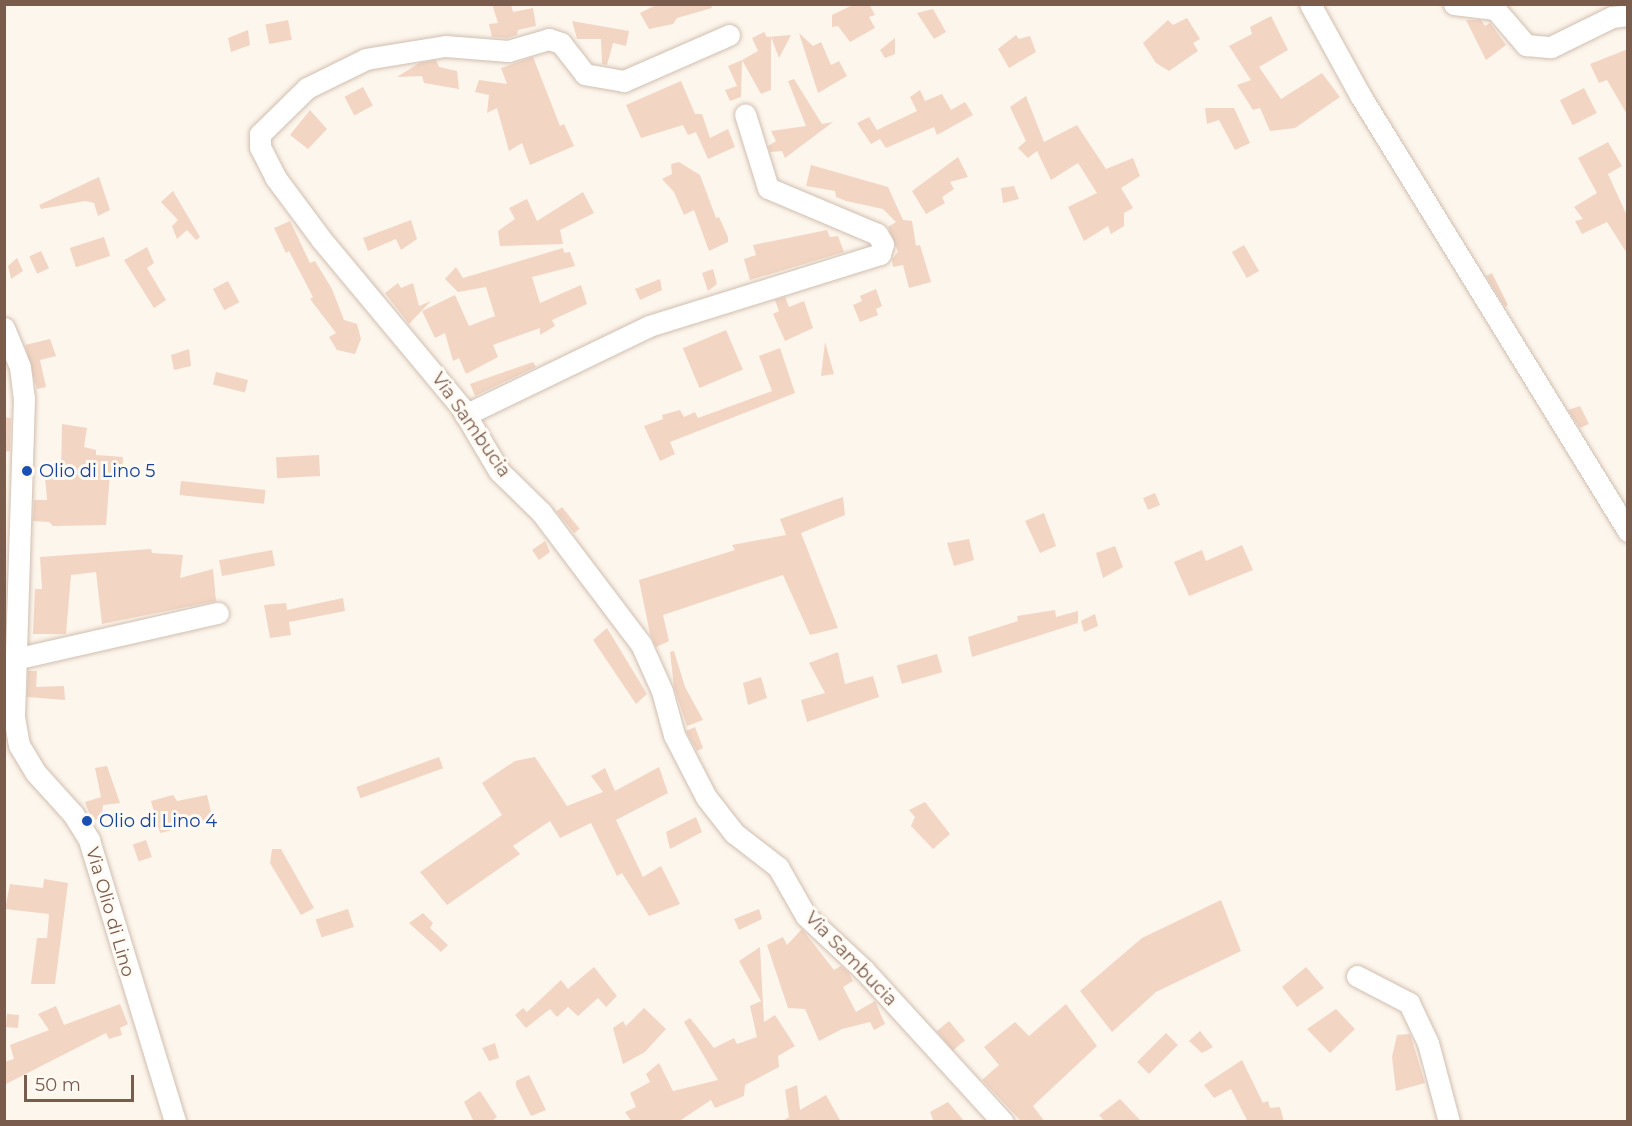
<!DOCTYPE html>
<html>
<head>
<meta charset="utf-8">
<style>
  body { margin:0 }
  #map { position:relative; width:1632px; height:1126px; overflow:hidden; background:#fdf6ec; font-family:Montserrat,sans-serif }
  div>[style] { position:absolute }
  .building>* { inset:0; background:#f3d5c3; transform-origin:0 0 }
  .roads { filter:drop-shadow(0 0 2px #d1beb0) drop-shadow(0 0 2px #d1beb0) }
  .minor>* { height:21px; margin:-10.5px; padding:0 10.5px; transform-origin:10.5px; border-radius:10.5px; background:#fff }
  .dots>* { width:16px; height:16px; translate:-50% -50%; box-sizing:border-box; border:3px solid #fffaf3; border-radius:50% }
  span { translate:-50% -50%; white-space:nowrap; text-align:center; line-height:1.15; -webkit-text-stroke:6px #fffaf3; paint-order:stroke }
  .street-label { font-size:18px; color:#7a5c4d }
  .transit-label { font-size:18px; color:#164399 }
  .left { translate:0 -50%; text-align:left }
  .frame { position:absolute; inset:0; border:6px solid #7a5c4d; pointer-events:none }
  .scale { position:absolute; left:24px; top:1075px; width:110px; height:27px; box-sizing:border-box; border:3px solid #7a5c4d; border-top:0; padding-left:8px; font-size:18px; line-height:21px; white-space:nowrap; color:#7a5c4d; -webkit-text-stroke:4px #fffaf3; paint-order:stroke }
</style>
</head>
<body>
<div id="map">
  <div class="building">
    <div style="clip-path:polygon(492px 4px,511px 4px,513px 12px,533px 8px,536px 26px,518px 30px,517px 35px,507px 38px,492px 37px,489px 24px,498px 23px)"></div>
    <div style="clip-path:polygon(658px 4px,711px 4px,712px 8px,677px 18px,673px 24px,649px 29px,640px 13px)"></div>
    <div style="clip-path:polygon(855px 4px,869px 4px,875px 15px,869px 17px,875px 28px,850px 42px,838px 26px,832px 27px,832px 15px)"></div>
    <div style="clip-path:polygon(933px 9px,946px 32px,934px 39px,917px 13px)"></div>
    <div style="clip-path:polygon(1271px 16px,1288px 50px,1259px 67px,1281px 99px,1322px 73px,1340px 97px,1295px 128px,1270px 131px,1260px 108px,1253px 110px,1237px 85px,1251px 80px,1229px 46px,1252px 34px,1250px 27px)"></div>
    <div style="clip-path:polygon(1187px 18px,1200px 39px,1193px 43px,1198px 51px,1169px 71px,1156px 63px,1143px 43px,1168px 20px,1173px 25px)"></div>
    <div style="left:288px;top:20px;width:20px;height:23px;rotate:79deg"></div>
    <div style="clip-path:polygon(1466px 20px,1481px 20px,1485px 26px,1490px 23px,1506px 45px,1486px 60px)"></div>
    <div style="clip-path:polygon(572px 21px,629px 31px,626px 46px,613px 43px,607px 65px,602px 64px,601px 39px,577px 39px)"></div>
    <div style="clip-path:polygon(248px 30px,250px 45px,231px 52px,228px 38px)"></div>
    <div style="clip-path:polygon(764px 32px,767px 37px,791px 35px,779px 58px,771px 37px,771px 90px,761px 94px,742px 60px,758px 51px,752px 38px)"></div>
    <div style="clip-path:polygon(799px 33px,813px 46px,821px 42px,831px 65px,839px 61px,847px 76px,818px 93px)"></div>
    <div style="clip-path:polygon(1016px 35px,1019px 39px,1030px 36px,1036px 52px,1009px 68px,998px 49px)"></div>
    <div style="clip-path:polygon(895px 38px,895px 54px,885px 58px,880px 50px)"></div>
    <div style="clip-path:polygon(1628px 49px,1628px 116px,1607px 80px,1599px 83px,1590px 64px)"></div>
    <div style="clip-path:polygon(533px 57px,560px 126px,564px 124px,574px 146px,530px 165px,522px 143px,509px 151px,497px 108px,487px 113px,489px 95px,475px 92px,479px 80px,507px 84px,501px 68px)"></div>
    <div style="clip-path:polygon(436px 60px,439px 67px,457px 71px,459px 89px,424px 83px,422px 76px,397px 77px,419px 63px)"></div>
    <div style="clip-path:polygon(742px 60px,741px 97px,730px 101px,725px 90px,737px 86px,728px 66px)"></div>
    <div style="clip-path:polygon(794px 79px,822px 124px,833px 122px,785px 158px,782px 151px,770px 152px,768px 146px,776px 141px,771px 131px,806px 126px,788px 81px)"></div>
    <div style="clip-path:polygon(681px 81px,695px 114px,702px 114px,710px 138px,728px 129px,735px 147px,708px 159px,696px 132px,688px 135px,683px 125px,641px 138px,626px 105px)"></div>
    <div style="left:363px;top:87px;width:21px;height:21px;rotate:62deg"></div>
    <div style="left:1584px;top:88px;width:28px;height:27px;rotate:63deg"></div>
    <div style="clip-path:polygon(920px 90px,925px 101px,942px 94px,951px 110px,965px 102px,973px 115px,937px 135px,934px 127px,886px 148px,880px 139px,871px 144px,857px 123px,869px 117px,877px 130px,917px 111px,910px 97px)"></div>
    <div style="clip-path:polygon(1026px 96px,1044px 142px,1077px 125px,1106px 169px,1133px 158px,1140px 176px,1121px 188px,1133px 208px,1124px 213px,1124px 226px,1111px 234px,1108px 226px,1084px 241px,1068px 207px,1097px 193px,1078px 163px,1051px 180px,1037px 151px,1028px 158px,1018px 148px,1026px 141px,1010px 107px)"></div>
    <div style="clip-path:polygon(1205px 108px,1234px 108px,1250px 143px,1235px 150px,1219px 120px,1207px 124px)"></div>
    <div style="clip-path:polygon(310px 110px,327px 129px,308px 149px,290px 135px)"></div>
    <div style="clip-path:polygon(1608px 142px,1622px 166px,1608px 174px,1628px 218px,1628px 255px,1607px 222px,1582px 234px,1575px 221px,1583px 219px,1574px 207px,1597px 193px,1578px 158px)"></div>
    <div style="clip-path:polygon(958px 157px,968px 177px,950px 182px,954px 189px,942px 197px,945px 203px,926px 214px,912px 191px)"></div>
    <div style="clip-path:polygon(679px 162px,700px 175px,716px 218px,719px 217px,728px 237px,728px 242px,709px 251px,694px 210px,684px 215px,674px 192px,662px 179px,672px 174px,671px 164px)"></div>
    <div style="clip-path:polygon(811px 165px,888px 187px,903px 220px,912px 221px,916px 246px,920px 245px,931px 282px,909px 288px,903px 265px,893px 267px,892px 259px,898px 252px,888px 227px,896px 222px,883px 209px,846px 201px,836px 197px,835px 191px,806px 186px)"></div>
    <div style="clip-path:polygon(99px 177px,110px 210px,98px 216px,94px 203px,85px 201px,41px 209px,39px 205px)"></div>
    <div style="clip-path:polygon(1014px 186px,1019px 199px,1003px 203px,1001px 188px)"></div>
    <div style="clip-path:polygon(173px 191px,200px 237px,196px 240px,187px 230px,177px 239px,172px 226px,178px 220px,161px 202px)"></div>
    <div style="clip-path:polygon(583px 192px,594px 213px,560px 230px,563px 244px,500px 246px,498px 231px,515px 219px,509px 208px,527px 199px,537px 221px)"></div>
    <div style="clip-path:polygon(411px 220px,417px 239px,401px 250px,396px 239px,368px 251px,363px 238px)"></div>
    <div style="clip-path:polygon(290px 221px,310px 263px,315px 261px,332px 289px,344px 320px,357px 324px,361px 339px,355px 354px,337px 350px,329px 337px,336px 333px,310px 299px,313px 297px,289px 251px,286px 253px,274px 228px)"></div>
    <div style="clip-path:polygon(827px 230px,830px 237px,838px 236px,844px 252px,750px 280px,744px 259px,756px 255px,753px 245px)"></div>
    <div style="left:104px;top:237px;width:20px;height:36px;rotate:72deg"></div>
    <div style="left:1244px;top:245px;width:30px;height:14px;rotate:60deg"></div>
    <div style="clip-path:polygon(147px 247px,154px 263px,147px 268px,166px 300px,154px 308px,124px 260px)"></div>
    <div style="clip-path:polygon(563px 248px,564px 253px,570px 252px,575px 266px,532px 277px,540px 303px,581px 285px,587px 304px,552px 320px,555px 326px,540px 335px,540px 328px,493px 345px,498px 357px,466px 374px,459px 358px,453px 361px,445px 333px,435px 338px,422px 311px,455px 295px,469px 326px,495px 316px,486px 287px,458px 292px,445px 279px,456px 267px,463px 278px)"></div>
    <div style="left:41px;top:251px;width:19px;height:13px;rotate:65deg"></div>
    <div style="clip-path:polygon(17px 258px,23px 271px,11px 279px,8px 266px)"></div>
    <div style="clip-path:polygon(713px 269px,717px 284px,708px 291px,702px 273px)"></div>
    <div style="clip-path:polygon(1492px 273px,1508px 305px,1505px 307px,1486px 276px)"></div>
    <div style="clip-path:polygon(660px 279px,662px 290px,640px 300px,635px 289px)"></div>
    <div style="left:228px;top:281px;width:24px;height:17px;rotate:62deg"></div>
    <div style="clip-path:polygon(398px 283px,401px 288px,413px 283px,419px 306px,431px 301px,409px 324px,385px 293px)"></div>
    <div style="clip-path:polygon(876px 289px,882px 306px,876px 309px,878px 315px,860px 322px,853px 305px,862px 301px,860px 296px)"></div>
    <div style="clip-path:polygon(785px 297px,789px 307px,804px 301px,813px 328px,785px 341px,773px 314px,779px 311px,775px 300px)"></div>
    <div style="left:726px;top:330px;width:43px;height:47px;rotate:67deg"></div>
    <div style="clip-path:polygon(50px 339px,56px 356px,40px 360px,46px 387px,37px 389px,25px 345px)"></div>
    <div style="clip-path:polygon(825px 342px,834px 374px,821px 376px)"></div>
    <div style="clip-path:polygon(780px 348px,795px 393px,670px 442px,675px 454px,660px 461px,644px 426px,663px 419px,662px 415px,680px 410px,684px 417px,695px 412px,698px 418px,772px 391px,759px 356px)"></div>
    <div style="clip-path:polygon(189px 349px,191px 366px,174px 370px,171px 355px)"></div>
    <div style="clip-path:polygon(533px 362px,536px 367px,475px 396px,470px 384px)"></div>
    <div style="left:216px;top:372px;width:33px;height:13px;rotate:14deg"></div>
    <div style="clip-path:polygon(1580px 406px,1589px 424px,1580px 428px,1568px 410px)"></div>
    <div style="clip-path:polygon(4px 417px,11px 418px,10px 451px,4px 452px)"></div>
    <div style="clip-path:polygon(62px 424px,87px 428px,84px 447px,96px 450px,96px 455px,123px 457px,122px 475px,110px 474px,106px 525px,53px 526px,49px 522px,33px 521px,34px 500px,47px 500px,45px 476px,61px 478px)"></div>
    <div style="left:319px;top:455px;width:21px;height:43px;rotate:87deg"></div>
    <div style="left:181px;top:481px;width:85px;height:14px;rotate:6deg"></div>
    <div style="left:1155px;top:493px;width:13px;height:13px;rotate:67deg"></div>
    <div style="clip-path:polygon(843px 497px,845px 515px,801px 533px,838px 628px,810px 635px,783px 575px,663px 615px,669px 641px,656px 647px,650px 634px,639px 580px,735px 550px,732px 545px,786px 535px,780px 519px)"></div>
    <div style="left:562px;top:507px;width:28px;height:7px;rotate:51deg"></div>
    <div style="clip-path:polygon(1044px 513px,1056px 546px,1040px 553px,1025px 521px)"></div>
    <div style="clip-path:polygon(969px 539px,974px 560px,954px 566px,947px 543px)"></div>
    <div style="clip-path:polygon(545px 541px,550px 552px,539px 560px,532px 550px)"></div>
    <div style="clip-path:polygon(1242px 545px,1253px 570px,1189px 596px,1174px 562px,1202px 550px,1206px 561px)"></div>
    <div style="clip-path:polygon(1115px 546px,1123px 567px,1103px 578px,1096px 553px)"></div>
    <div style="clip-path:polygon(151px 549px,152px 553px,183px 555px,180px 578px,213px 569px,216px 601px,102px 624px,96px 572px,71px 575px,66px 634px,33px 634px,35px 589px,42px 589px,40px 557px)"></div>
    <div style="left:272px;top:550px;width:16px;height:54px;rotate:79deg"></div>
    <div style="clip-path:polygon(343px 598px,345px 611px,289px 622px,291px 635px,270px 638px,264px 605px,286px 603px,287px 610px)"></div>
    <div style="clip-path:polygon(1055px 610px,1056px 617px,1078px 611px,1078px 623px,972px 657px,968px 637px,1018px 621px,1017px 616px)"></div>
    <div style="clip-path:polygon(1095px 614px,1098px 626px,1084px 632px,1081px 621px)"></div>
    <div style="clip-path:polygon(607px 628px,647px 694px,636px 704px,593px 640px)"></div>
    <div style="clip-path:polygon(674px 651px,685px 687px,703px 720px,687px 726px,674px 687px,670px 652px)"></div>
    <div style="clip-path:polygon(838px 652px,845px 684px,873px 676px,879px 697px,807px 722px,801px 700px,825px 693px,809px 663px)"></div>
    <div style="left:937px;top:654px;width:19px;height:42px;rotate:74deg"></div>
    <div style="clip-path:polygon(28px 671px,37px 671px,36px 687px,64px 686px,65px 700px,27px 697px)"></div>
    <div style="clip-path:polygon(761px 677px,767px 698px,748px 705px,743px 683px)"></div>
    <div style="clip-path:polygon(695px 727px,703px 748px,697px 751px,686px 731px)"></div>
    <div style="left:439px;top:757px;width:12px;height:88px;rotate:70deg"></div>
    <div style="clip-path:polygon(535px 757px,567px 806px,603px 792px,591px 776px,605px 768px,615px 791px,659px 767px,668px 793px,616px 820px,643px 877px,661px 866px,680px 904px,649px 916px,622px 873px,617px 876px,591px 823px,560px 838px,550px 821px,513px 846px,520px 854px,447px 905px,420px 872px,502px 815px,482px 783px,515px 761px)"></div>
    <div style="clip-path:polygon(107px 766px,120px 803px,103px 805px,101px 819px,92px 820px,85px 802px,101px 797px,95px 768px)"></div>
    <div style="clip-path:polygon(173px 795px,177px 801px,207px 795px,213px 820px,160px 833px,151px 801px)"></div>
    <div style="clip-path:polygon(925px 802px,950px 834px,933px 849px,911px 826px,915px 817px,909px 810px)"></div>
    <div style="clip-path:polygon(696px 817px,702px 832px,670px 849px,666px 832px)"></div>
    <div style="left:146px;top:840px;width:18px;height:14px;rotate:71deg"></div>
    <div style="clip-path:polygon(272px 849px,281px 849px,314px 908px,301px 915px,270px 863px)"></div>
    <div style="clip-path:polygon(44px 879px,68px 883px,55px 984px,31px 984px,37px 938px,47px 938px,49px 914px,5px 909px,10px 884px,43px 888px)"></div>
    <div style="clip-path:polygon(1221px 900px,1241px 951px,1156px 992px,1112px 1032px,1080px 991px,1142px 938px)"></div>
    <div style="left:348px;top:909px;width:19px;height:34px;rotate:72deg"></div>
    <div style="clip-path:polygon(759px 909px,762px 919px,739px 930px,734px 919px)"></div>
    <div style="clip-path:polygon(423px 913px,433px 923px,430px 928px,448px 945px,441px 952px,409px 923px)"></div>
    <div style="clip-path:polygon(802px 929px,834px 970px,841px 966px,849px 973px,853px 981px,843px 987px,856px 1012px,875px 1001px,885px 1024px,874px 1030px,870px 1022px,842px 1029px,819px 1041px,805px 1009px,788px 1008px,767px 945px,783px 937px,787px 945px)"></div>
    <div style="clip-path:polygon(760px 947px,764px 1022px,775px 1015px,795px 1046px,778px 1056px,779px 1067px,745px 1085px,744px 1096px,715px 1108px,711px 1100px,678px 1122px,632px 1122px,625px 1112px,636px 1107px,630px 1093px,650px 1082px,646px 1074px,659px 1063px,673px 1091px,718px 1080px,684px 1022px,690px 1018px,714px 1048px,734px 1038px,737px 1044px,757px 1037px,750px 1006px,761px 1001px,739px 961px)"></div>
    <div style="clip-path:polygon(594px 967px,617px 996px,606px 1007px,598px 998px,578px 1016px,568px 1007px,557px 1017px,550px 1009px,526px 1028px,515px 1015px,523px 1008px,527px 1012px,561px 980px,568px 989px)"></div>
    <div style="clip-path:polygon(1306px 967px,1324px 988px,1297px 1007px,1282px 987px)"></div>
    <div style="clip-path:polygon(120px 1004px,128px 1024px,120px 1028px,122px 1035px,109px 1039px,106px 1033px,4px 1085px,4px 1062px,14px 1059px,10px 1045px,49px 1030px,38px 1014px,56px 1006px,64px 1025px)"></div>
    <div style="clip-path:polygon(1066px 1004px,1097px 1046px,1033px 1106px,1045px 1122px,1022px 1122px,982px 1080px,999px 1065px,984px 1047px,1015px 1022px,1029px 1036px)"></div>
    <div style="clip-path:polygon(644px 1008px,666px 1029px,645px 1052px,623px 1064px,613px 1028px,623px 1021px,626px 1026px)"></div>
    <div style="clip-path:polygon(1336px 1009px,1355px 1029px,1330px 1053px,1307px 1029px)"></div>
    <div style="left:7px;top:1014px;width:12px;height:13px;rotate:5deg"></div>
    <div style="left:949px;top:1021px;width:25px;height:16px;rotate:50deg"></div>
    <div style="clip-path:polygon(1200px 1031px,1213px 1047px,1202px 1053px,1189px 1041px)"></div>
    <div style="left:1166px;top:1033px;width:17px;height:41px;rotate:45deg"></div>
    <div style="clip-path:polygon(1410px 1034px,1425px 1083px,1396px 1091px,1392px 1057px,1397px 1035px)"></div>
    <div style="clip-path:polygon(495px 1043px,499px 1058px,489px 1061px,482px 1048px)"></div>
    <div style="clip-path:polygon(1242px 1060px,1263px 1103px,1268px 1101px,1270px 1108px,1280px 1107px,1284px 1122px,1248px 1122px,1231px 1089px,1214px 1098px,1204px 1085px)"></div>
    <div style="clip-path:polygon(529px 1075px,546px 1110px,531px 1116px,516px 1086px,516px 1081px)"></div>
    <div style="clip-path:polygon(797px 1085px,800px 1110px,826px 1095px,841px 1122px,781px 1122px,789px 1117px,785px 1090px)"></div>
    <div style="clip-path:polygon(480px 1091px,497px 1117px,490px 1122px,474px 1122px,464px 1102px)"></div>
    <div style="clip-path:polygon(1120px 1099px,1142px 1122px,1105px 1122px,1099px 1115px)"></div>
    <div style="clip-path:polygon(948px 1102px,965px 1122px,934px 1122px,930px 1112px)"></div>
  </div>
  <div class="roads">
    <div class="minor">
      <div style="left:1310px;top:4px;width:104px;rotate:61.2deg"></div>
      <div style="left:1360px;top:95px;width:512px;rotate:58.42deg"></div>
      <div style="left:1454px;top:4px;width:41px;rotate:7deg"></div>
      <div style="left:1495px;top:9px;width:48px;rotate:49.3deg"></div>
      <div style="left:1526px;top:45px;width:25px;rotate:5deg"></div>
      <div style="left:1551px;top:47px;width:68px;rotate:-26.2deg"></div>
      <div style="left:1612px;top:17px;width:16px;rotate:-7deg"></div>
      <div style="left:729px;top:35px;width:115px;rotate:156.3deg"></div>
      <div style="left:624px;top:81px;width:40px;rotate:-170deg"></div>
      <div style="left:585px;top:74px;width:39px;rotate:-128deg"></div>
      <div style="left:561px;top:43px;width:13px;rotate:-162deg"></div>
      <div style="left:549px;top:39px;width:43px;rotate:163.7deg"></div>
      <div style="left:508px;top:51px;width:63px;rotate:-175.5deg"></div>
      <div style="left:445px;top:46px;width:80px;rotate:170.7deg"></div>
      <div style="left:366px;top:59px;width:66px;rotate:153.8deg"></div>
      <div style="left:307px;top:88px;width:66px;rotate:135.6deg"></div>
      <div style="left:260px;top:134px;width:13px;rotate:90deg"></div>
      <div style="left:260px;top:147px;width:34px;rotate:63deg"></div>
      <div style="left:275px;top:177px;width:77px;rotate:53.4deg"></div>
      <div style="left:321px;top:239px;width:219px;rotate:50.2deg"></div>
      <div style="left:461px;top:407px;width:74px;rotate:59.3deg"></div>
      <div style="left:499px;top:471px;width:59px;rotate:44.3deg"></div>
      <div style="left:541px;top:512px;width:166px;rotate:52.9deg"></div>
      <div style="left:641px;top:644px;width:51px;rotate:65.9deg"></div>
      <div style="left:662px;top:691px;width:46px;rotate:74.7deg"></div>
      <div style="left:674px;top:735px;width:70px;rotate:62.7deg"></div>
      <div style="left:706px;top:797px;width:46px;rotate:52.1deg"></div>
      <div style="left:734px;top:833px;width:56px;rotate:37.7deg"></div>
      <div style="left:778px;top:867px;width:56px;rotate:60.3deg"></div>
      <div style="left:806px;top:916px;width:79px;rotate:43deg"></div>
      <div style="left:864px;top:970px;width:206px;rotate:47.6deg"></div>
      <div style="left:4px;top:328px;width:42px;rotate:67.7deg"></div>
      <div style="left:20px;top:367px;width:31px;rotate:83deg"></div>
      <div style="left:24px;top:398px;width:319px;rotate:91.8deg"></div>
      <div style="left:14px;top:717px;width:28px;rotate:80deg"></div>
      <div style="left:19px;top:745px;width:31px;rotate:59deg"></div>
      <div style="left:35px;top:772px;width:57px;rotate:47.9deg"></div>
      <div style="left:73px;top:814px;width:31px;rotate:58deg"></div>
      <div style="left:89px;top:840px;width:295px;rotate:73deg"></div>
      <div style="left:465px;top:415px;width:204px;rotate:-25.8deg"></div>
      <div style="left:649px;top:326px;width:242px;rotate:-17.3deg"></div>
      <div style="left:880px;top:254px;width:10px;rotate:-73deg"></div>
      <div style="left:883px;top:244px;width:12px;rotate:-121deg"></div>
      <div style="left:877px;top:234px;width:118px;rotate:-157.1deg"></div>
      <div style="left:768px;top:188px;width:77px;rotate:-107.3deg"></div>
      <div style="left:15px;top:659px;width:208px;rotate:-12.8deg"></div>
      <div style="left:1357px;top:976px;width:59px;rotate:27.4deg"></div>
      <div style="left:1409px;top:1003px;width:44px;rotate:64.6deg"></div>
      <div style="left:1428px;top:1043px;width:82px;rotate:75.1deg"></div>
    </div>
  </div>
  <div class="dots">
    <div style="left:27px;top:471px;background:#1a4fb4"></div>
    <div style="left:87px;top:821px;background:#1a4fb4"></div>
  </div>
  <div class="street-label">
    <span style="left:471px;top:425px;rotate:55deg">Via Sambucia</span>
    <span style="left:110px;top:912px;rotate:74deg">Via Olio di Lino</span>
    <span style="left:851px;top:959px;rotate:46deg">Via Sambucia</span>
  </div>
  <div class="transit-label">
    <span class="left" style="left:39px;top:471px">Olio di Lino 5</span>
    <span class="left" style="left:99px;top:821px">Olio di Lino 4</span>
  </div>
  <div class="frame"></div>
  <div class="scale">50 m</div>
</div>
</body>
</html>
